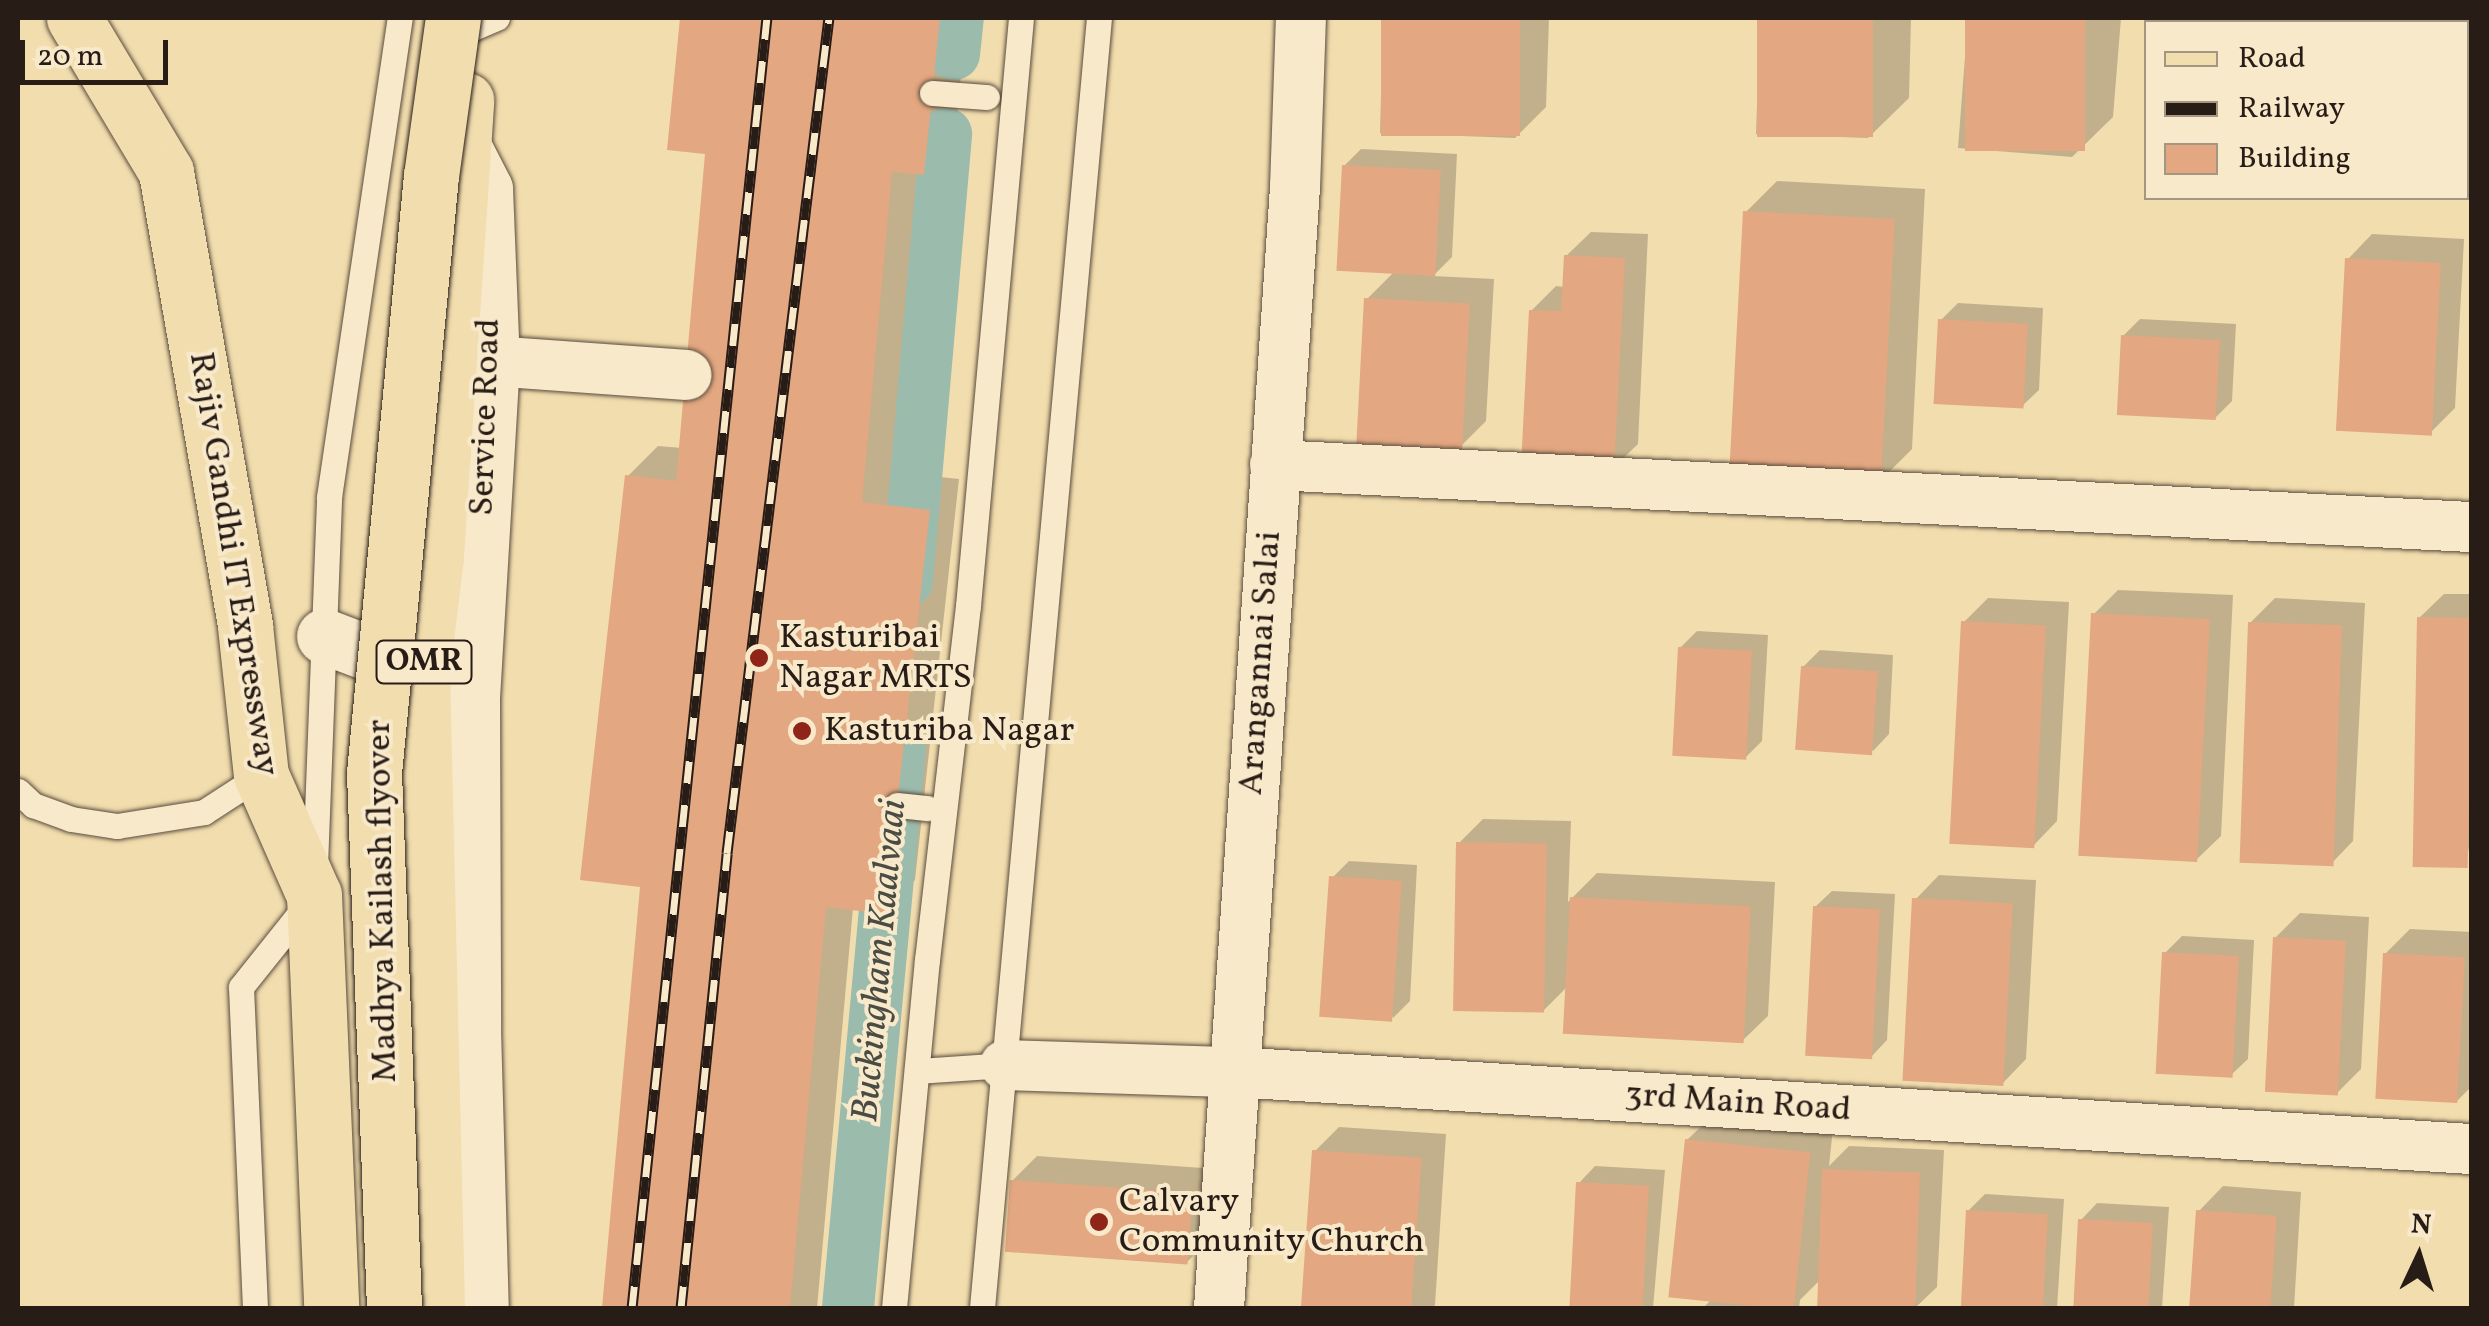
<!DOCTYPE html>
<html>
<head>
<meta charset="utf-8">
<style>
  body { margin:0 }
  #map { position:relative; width:2489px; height:1326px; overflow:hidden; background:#f2ddae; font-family:Vollkorn,serif }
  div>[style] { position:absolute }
  .shadow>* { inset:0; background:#0003; transform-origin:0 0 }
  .canal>* { height:52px; margin:-26px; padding:0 26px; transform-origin:26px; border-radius:26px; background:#9bbbad }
  .building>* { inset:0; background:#e3a781; transform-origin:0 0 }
  .roads { filter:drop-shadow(0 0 2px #5a4c3d) drop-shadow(0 0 2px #5a4c3d) }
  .lane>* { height:25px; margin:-12.5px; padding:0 12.5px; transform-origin:12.5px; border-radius:12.5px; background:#f7e9ca }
  .street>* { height:50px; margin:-25px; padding:0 25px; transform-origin:25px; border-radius:25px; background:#f7e9ca }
  .secondary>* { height:55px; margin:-27.5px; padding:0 27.5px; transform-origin:27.5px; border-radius:27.5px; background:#f7e9ca }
  .primary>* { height:55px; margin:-27.5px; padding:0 27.5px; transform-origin:27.5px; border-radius:27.5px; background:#f2ddae }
  .rail>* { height:11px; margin-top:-5.5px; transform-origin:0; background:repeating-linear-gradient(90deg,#f7e9ca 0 22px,#281c17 0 44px); box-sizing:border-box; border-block:2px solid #281c17 }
  .bridges { filter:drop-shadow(0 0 2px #281c17) drop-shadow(0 0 2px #281c17) }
  .primary-bridge>* { height:55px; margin:-27.5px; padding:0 27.5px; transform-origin:27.5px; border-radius:27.5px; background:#f2ddae }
  .dots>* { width:28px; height:28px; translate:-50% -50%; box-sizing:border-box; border:5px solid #f7e9ca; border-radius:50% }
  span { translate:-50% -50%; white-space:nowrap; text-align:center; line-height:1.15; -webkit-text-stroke:8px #f7e9ca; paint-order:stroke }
  .shield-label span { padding:2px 8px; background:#f7e9ca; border:2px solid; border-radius:8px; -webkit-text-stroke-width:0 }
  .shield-label { font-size:32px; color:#281c17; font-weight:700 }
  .street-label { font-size:35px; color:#281c17 }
  .poi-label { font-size:35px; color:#281c17 }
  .left { translate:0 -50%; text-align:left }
  .water-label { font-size:38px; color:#4a4c44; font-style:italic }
  .frame { position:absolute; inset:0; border:20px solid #281c17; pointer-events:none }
  .legend { position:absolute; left:2144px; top:20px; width:325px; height:180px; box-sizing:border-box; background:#f7e9ca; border:2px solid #a49782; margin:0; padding:12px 18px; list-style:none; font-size:30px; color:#281c17 }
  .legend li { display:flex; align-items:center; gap:20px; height:50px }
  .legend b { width:50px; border:2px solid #a49782 }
  .north { position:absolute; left:2369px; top:1206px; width:100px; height:100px; -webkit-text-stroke:8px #f7e9ca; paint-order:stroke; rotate:4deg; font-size:28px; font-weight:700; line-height:40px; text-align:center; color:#281c17 }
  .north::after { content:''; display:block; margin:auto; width:35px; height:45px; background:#281c17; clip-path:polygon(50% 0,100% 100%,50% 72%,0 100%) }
  .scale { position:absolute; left:20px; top:40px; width:148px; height:45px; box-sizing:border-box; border:5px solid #281c17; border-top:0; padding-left:12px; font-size:30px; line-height:35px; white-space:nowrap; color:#281c17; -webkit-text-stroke:8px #f7e9ca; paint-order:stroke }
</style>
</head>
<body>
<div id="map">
  <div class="shadow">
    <div style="clip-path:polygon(682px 18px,967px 18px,954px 141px,919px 172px,892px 472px,959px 479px,915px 880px,884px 911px,853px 908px,817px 1308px,604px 1308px,642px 885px,627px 477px,658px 446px,682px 448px,708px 152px,669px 148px)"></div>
    <div style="clip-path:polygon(1383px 18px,1549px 18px,1546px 107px,1515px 138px,1380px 133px)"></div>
    <div style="clip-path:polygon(1760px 18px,1911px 18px,1909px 98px,1868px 138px,1756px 134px)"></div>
    <div style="clip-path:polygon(1968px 18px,2121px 18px,2113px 117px,2072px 157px,1958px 148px)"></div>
    <div style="clip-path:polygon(2332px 18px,2466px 18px,2461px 22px,2348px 22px,2351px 19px)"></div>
    <div style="left:2466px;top:27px;width:6px;height:146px"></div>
    <div style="clip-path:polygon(1361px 149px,1457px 154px,1452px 257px,1433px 276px,1494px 279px,1486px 421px,1461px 446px,1367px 299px,1394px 272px,1344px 166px)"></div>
    <div style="clip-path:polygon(1777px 181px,1925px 189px,1912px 449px,1881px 480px,1746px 212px)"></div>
    <div style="clip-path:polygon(1591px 232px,1648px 234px,1638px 444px,1613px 468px,1531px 311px,1556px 286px,1564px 287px,1566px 256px)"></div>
    <div style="clip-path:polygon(2372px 234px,2464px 239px,2455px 408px,2431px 432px,2348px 259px)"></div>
    <div style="clip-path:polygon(1958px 303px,2043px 308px,2039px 390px,2022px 406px,1941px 320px)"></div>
    <div style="clip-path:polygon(2140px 319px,2236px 324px,2232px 401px,2215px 418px,2123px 336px)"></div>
    <div style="clip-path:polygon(2118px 590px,2233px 595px,2221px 836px,2196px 860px,2094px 614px)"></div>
    <div style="clip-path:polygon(2444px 594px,2472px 594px,2472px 866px,2419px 618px)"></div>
    <div style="clip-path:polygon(1988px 598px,2069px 602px,2057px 821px,2033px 846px,1964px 622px)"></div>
    <div style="clip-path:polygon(2275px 598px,2365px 603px,2353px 841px,2329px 866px,2250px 623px)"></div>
    <div style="clip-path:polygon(1697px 631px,1768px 635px,1762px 741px,1745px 758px,1680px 648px)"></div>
    <div style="clip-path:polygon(1820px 650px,1893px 655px,1889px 734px,1873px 751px,1803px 667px)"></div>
    <div style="clip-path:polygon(1483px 819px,1571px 821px,1568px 902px,1597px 873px,1775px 882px,1768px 1016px,1743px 1040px,1568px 986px,1542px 1012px,1459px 843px)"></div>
    <div style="clip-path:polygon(1349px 861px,1417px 865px,1410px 1001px,1393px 1018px,1332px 878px)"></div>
    <div style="clip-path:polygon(1939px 875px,2036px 880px,2026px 1059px,2002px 1084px,1915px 900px)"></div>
    <div style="clip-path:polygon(1832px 891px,1895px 894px,1887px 1040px,1871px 1057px,1815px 907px)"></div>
    <div style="clip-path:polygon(2300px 913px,2369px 917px,2361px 1069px,2337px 1093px,2275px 938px)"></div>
    <div style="clip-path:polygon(2410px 929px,2472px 932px,2472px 1086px,2457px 1101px,2385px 954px)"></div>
    <div style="clip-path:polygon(2182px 936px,2254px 940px,2248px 1059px,2231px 1075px,2165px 953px)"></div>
    <div style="clip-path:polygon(1712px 1116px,1833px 1128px,1829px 1166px,1849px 1146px,1944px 1150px,1937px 1287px,1915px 1308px,1818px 1306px,1820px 1280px,1800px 1300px,1799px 1308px,1703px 1308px,1712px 1299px,1687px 1140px)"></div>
    <div style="clip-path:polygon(1339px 1127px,1446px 1134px,1435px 1305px,1431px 1308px,1305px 1308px,1314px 1152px)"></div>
    <div style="clip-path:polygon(1037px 1156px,1216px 1169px,1212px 1238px,1187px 1262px,1012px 1181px)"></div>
    <div style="clip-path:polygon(1595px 1166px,1665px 1170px,1653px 1308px,1571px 1308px,1579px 1183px)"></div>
    <div style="clip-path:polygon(2223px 1186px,2301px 1192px,2294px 1308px,2193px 1308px,2199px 1211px)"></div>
    <div style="clip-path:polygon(1985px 1194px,2064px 1199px,2057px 1308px,1962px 1308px,1968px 1211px)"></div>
    <div style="clip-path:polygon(2097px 1203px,2169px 1207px,2162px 1308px,2075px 1308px,2081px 1220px)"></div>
  </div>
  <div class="canal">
    <div style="left:954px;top:54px;width:36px;rotate:-84deg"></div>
    <div style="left:907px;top:581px;width:449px;rotate:-85deg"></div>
    <div style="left:848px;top:1308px;width:561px;rotate:-84.69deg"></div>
  </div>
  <div class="building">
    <div style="clip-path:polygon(680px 18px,940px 18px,924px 175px,892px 172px,862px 502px,930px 510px,885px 914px,826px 907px,790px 1308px,602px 1308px,640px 887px,580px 880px,625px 475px,676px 481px,705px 154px,667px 150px)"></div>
    <div style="left:1381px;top:18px;width:139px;height:118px"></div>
    <div style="left:1757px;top:18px;width:116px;height:119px"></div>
    <div style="left:1965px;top:18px;width:120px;height:133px"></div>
    <div style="clip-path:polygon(2329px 18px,2461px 18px,2461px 22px)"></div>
    <div style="left:1342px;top:165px;width:99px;height:106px;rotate:3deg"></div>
    <div style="left:1743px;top:211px;width:152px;height:264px;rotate:3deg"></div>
    <div style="clip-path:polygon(1564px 255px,1625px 258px,1614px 471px,1521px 466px,1529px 310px,1561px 311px)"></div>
    <div style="left:2345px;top:258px;width:96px;height:173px;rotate:3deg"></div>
    <div style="left:1364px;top:298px;width:106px;height:146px;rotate:3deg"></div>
    <div style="left:1938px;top:319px;width:90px;height:85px;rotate:3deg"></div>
    <div style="left:2121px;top:335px;width:99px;height:80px;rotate:3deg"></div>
    <div style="left:2091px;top:613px;width:119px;height:243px;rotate:3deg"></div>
    <div style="left:2417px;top:617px;width:55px;height:250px;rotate:1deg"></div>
    <div style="left:1961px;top:621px;width:85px;height:223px;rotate:3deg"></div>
    <div style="left:2248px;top:622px;width:94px;height:241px;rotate:2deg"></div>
    <div style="left:1678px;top:647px;width:74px;height:109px;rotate:3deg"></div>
    <div style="left:1801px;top:666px;width:77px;height:84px;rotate:4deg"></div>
    <div style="left:1456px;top:842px;width:91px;height:169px;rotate:1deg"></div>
    <div style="left:1329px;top:876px;width:73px;height:141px;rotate:4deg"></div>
    <div style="left:1570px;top:897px;width:181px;height:137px;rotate:3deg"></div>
    <div style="left:1912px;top:898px;width:101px;height:183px;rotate:3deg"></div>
    <div style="left:1813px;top:906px;width:67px;height:150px;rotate:3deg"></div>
    <div style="left:2273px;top:937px;width:73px;height:155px;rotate:3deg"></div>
    <div style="left:2162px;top:952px;width:77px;height:122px;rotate:3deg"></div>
    <div style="left:2383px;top:953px;width:82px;height:146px;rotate:3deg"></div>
    <div style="left:1685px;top:1139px;width:126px;height:159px;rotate:6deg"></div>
    <div style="left:1312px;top:1150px;width:110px;height:158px;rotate:4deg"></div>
    <div style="left:1822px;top:1169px;width:98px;height:139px;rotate:2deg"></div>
    <div style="left:1010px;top:1180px;width:183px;height:72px;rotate:4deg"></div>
    <div style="left:1576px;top:1182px;width:73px;height:126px;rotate:3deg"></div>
    <div style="left:1966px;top:1210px;width:82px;height:98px;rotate:3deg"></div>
    <div style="left:2196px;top:1210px;width:81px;height:98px;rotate:4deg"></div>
    <div style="left:2078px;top:1219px;width:75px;height:89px;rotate:3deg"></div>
  </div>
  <div class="roads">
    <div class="lane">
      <div style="left:473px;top:28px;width:26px;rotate:-23deg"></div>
      <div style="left:932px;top:93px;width:55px;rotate:4.2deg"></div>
      <div style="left:18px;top:791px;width:21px;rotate:43deg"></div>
      <div style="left:33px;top:805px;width:40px;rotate:20.2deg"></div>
      <div style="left:71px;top:819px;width:47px;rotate:8.7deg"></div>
      <div style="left:117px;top:826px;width:88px;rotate:-9.1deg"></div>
      <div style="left:204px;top:812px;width:68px;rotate:-33deg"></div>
      <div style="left:897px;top:805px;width:31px;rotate:6deg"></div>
      <div style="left:315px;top:865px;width:368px;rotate:-87.8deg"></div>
      <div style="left:329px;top:497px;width:484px;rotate:-81.6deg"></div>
      <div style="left:917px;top:1071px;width:88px;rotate:-3.9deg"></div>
      <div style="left:255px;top:1308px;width:321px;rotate:-92.5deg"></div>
      <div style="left:241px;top:987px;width:107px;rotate:-51.4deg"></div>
      <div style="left:894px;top:1308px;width:350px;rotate:-84.6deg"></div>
      <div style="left:927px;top:960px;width:356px;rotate:-83.4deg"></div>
      <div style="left:968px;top:606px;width:590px;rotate:-84.85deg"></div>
      <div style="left:982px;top:1308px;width:1295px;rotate:-84.82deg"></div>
    </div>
    <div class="street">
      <div style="left:492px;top:361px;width:195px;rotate:4.1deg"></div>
      <div style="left:1275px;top:465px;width:1199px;rotate:2.97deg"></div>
      <div style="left:1005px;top:1065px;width:228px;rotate:1.8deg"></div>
      <div style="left:1233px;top:1072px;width:1241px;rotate:3.56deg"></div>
      <div style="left:1219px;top:1308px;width:1123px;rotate:-86.12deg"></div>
      <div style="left:1295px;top:188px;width:170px;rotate:-88deg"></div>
    </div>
    <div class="secondary">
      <div style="left:462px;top:144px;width:51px;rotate:62.9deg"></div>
      <div style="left:485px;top:189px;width:172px;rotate:87.7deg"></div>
      <div style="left:492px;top:361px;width:338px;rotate:93.4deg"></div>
      <div style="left:472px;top:698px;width:331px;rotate:89.8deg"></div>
      <div style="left:473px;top:1029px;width:279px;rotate:88.4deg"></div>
      <div style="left:324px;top:636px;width:112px;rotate:20.9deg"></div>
    </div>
    <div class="primary">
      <div style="left:74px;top:18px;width:179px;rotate:59.1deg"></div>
      <div style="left:166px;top:172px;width:461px;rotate:80.1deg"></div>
      <div style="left:245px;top:626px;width:150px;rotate:83.9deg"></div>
      <div style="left:261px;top:775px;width:131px;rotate:66.2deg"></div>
      <div style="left:314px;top:895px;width:413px;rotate:87.6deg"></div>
      <div style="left:437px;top:1308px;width:636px;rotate:-91.35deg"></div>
      <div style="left:422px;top:672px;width:117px;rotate:-83.1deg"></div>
      <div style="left:436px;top:556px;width:457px;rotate:-86.2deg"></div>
    </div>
  </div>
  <div class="rail">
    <div style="left:632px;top:1308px;width:1297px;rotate:-84.03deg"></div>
    <div style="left:681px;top:1308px;width:457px;rotate:-84.2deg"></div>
    <div style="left:727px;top:853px;width:841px;rotate:-83.04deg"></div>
  </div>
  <div class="bridges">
    <div class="primary-bridge">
      <div style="left:394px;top:1308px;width:535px;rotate:-92.14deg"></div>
      <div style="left:374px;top:773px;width:600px;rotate:-84.55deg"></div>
      <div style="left:431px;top:176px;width:160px;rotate:-82.1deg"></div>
    </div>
  </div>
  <div class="dots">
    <div style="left:759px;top:658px;background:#8f2418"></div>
    <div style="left:802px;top:731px;background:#8f2418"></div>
    <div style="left:1099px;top:1222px;background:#8f2418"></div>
  </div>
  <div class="shield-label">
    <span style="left:424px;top:662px">OMR</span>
  </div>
  <div class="street-label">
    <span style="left:486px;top:417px;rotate:-88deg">Service Road</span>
    <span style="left:233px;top:564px;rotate:81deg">Rajiv Gandhi IT Expressway</span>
    <span style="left:1261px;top:663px;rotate:-86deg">Arangannai Salai</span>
    <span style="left:383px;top:901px;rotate:-91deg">Madhya Kailash flyover</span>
    <span style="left:1738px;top:1103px;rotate:4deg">3rd Main Road</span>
  </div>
  <div class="poi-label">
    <span class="left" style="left:779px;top:658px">Kasturibai<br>Nagar MRTS</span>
    <span class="left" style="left:824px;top:731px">Kasturiba Nagar</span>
    <span class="left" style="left:1119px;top:1222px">Calvary<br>Community Church</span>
  </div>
  <div class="water-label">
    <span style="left:881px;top:961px;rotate:-85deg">Buckingham Kaalvaai</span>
  </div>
  <div class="frame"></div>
  <ul class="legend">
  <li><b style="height:12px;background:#f2ddae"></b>Road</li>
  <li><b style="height:12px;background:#281c17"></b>Railway</li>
  <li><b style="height:28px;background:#e3a781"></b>Building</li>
  </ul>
  <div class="north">N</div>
  <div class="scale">20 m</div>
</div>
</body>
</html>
